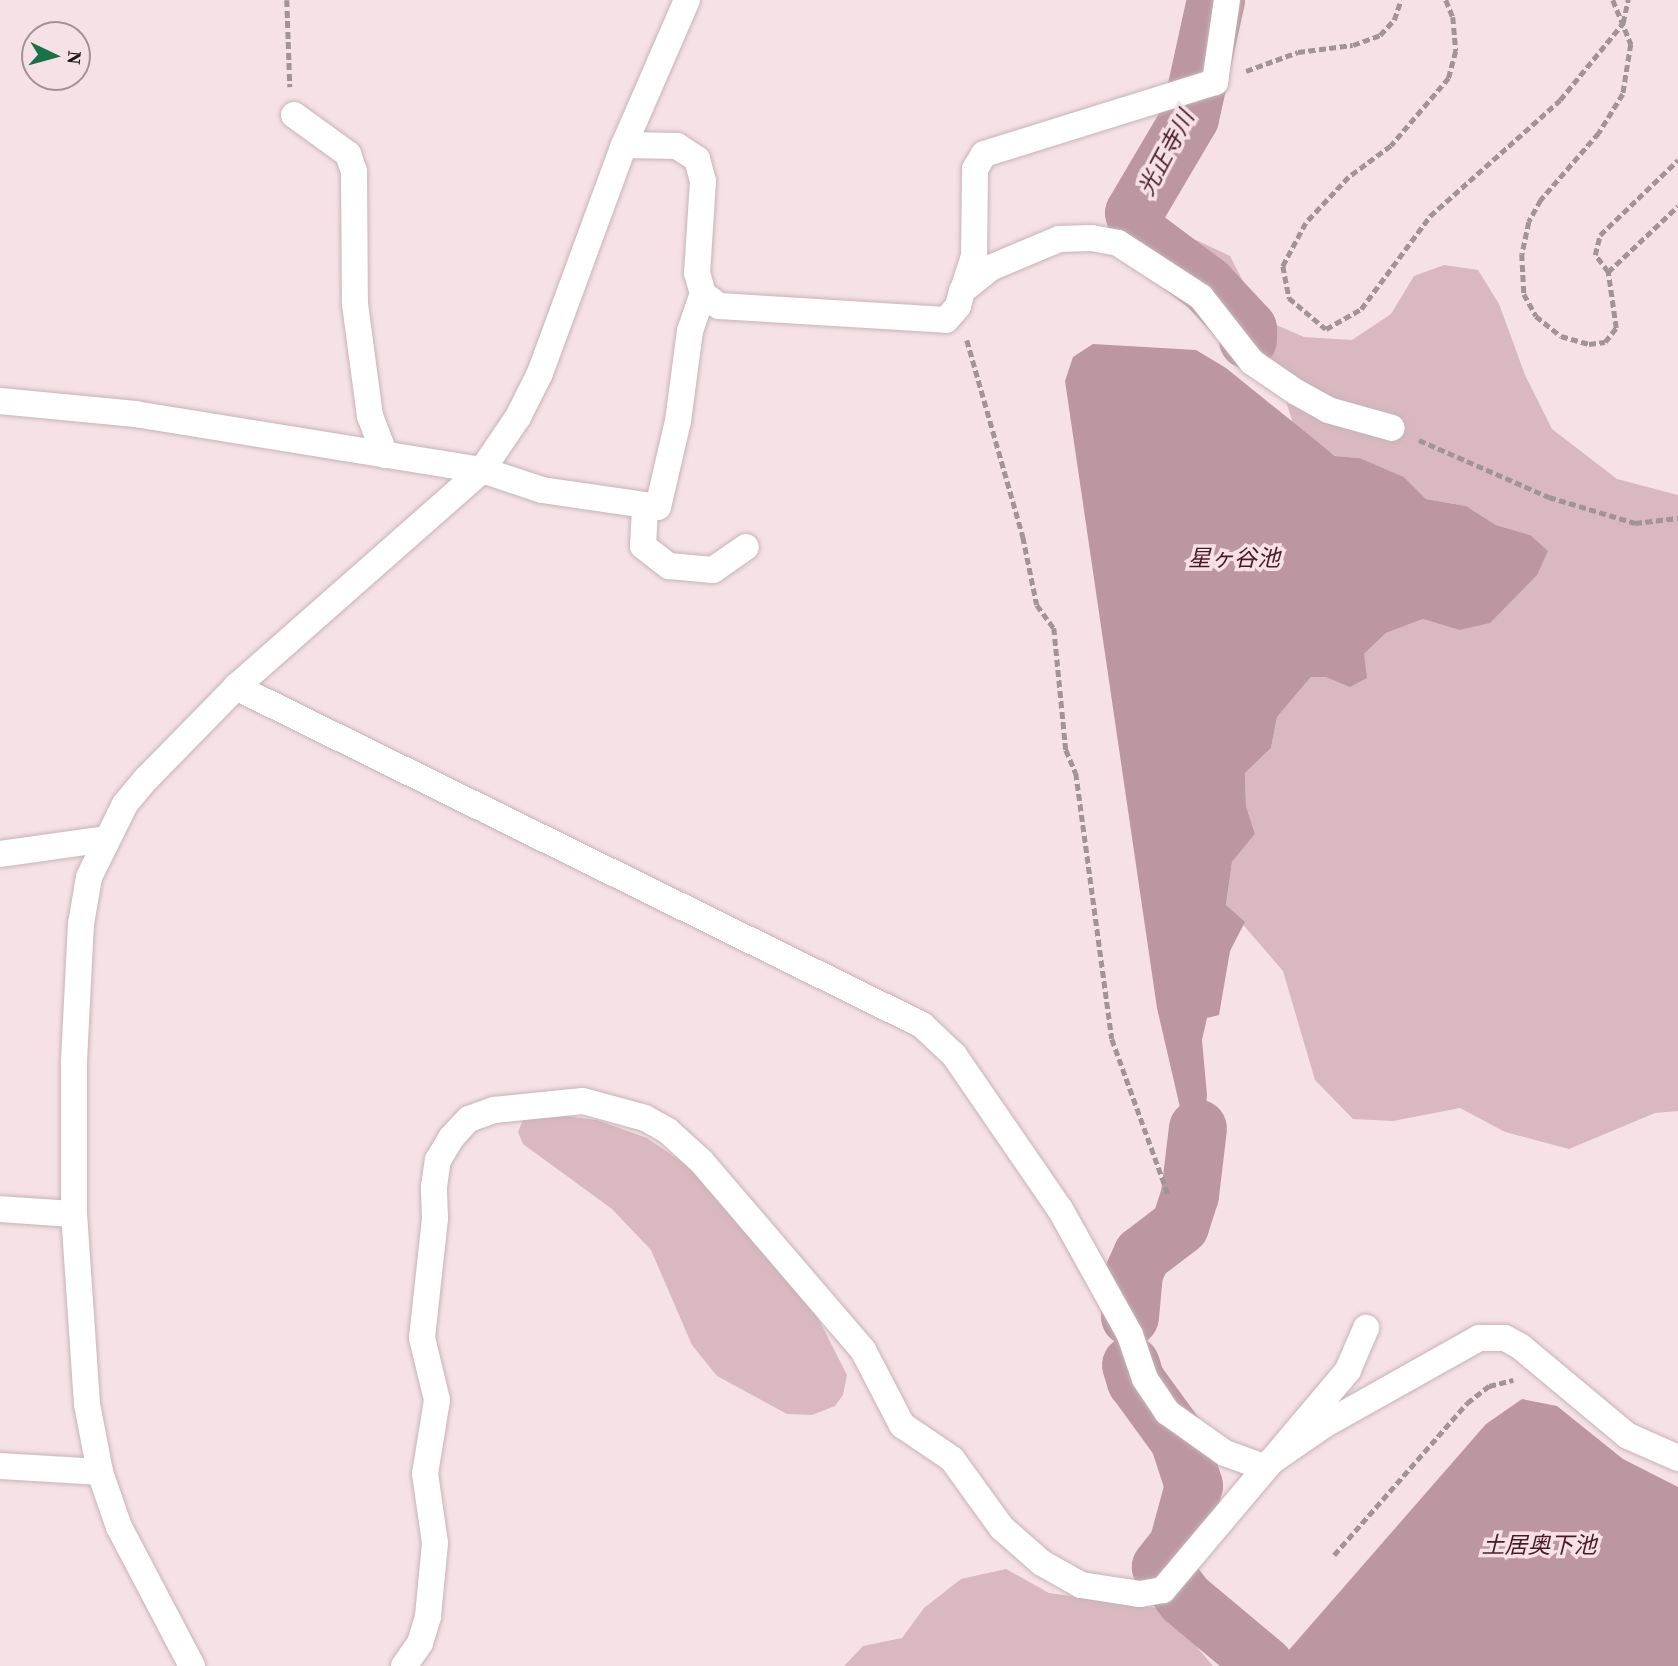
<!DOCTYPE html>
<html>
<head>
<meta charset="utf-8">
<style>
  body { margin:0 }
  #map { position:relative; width:1678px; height:1666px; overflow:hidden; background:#f6e2e6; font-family:"Source Serif 4","Noto Sans JP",serif }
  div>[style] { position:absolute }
  .green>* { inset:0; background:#d9b8c0 }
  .water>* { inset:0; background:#bc97a1 }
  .river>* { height:58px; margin:-29px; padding:0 29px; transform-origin:29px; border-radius:29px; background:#bc97a1 }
  .path>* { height:4.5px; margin-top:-2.25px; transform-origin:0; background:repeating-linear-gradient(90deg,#a29397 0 7px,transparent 0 10.5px) }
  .roads { filter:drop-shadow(0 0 2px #c6b3b8) drop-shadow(0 0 2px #c6b3b8) }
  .minor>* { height:26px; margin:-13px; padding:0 13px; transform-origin:13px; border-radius:13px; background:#fff }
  span { translate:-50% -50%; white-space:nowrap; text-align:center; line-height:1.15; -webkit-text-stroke:7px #f6e2e6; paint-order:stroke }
  .water-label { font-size:23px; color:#49192a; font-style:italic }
  .north { position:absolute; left:21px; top:21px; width:70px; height:70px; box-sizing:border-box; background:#f6e2e6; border:2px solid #a09295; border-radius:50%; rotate:95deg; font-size:19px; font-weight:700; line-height:28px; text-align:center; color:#20191b }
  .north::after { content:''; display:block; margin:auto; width:24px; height:32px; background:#197348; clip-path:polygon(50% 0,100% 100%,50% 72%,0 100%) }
</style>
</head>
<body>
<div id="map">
  <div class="green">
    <div style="clip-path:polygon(1196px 240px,1230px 256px,1247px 289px,1274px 324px,1304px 337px,1352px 340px,1391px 314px,1414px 276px,1444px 265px,1478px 270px,1499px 304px,1525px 375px,1552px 429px,1617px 479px,1678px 495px,1678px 1111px,1655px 1113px,1569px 1149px,1505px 1132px,1460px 1108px,1393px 1121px,1353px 1119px,1315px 1080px,1283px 971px,1226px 905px,1232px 862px,1255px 834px,1246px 806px,1245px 773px,1271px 748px,1277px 717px,1311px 677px,1326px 677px,1364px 654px,1386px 633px,1423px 619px,1459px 630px,1530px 535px,1496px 525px,1466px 506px,1426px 499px,1404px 477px,1360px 458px,1336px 456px,1294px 426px,1273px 362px,1250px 322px,1184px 259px)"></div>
    <div style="clip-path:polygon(549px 1114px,597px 1120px,647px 1138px,688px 1166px,817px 1316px,847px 1375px,843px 1395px,835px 1406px,812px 1415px,787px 1414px,717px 1376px,692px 1345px,651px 1250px,612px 1209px,523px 1144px,518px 1132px,523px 1120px)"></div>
    <div style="clip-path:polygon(1006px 1569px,1049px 1593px,1165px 1609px,1213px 1666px,844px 1666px,863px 1646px,902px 1638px,924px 1608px,961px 1579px)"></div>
  </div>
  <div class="water">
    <div style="clip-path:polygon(1093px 344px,1196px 350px,1226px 368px,1335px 456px,1360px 458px,1404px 477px,1426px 499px,1466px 506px,1496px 525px,1530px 535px,1548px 551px,1537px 575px,1490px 623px,1459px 630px,1423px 619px,1386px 633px,1364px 654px,1367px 678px,1350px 687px,1326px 677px,1311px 677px,1277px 717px,1271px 748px,1245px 773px,1246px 806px,1255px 834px,1232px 862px,1226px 905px,1245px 922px,1230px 951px,1219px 1015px,1207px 1018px,1202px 1040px,1207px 1095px,1205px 1119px,1198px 1128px,1188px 1126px,1182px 1116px,1157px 1008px,1065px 381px,1073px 357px)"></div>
    <div style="clip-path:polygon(1522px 1399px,1557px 1406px,1623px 1459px,1678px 1487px,1678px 1666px,1275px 1666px,1486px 1424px)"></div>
  </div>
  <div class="river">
    <div style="left:1216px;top:0;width:121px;rotate:102.4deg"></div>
    <div style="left:1190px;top:118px;width:110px;rotate:120.5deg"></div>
    <div style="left:1134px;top:213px;width:23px;rotate:75deg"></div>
    <div style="left:1140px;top:235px;width:84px;rotate:36.7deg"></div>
    <div style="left:1207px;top:285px;width:60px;rotate:47deg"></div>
    <div style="left:1248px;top:329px;width:11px;rotate:90deg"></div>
    <div style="left:1130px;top:1317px;width:44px;rotate:-84.8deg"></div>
    <div style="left:1134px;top:1273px;width:20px;rotate:-66deg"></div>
    <div style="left:1142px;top:1255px;width:48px;rotate:-37.3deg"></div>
    <div style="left:1180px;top:1226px;width:33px;rotate:-72deg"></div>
    <div style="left:1190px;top:1195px;width:67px;rotate:-83.2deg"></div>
    <div style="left:1131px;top:1365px;width:17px;rotate:73deg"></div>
    <div style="left:1136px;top:1381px;width:73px;rotate:53.9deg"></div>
    <div style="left:1179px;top:1440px;width:48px;rotate:71.9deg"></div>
    <div style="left:1194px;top:1486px;width:61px;rotate:105.2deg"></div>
    <div style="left:1178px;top:1545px;width:28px;rotate:128deg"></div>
    <div style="left:1161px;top:1567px;width:40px;rotate:53deg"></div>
    <div style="left:1185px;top:1599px;width:104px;rotate:39.9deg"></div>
  </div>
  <div class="path">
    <div style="left:287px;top:0;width:87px;rotate:88deg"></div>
    <div style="left:1446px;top:0;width:18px;rotate:68deg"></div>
    <div style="left:1453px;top:17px;width:34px;rotate:85deg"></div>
    <div style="left:1456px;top:51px;width:28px;rotate:105deg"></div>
    <div style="left:1449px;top:78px;width:89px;rotate:130.5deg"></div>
    <div style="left:1391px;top:146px;width:52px;rotate:143.6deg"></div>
    <div style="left:1349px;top:177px;width:63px;rotate:133.1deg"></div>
    <div style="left:1306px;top:223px;width:49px;rotate:118.1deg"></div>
    <div style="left:1283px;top:266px;width:33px;rotate:79deg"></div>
    <div style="left:1289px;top:298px;width:48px;rotate:40deg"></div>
    <div style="left:1326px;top:329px;width:40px;rotate:-29.7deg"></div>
    <div style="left:1361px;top:309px;width:116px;rotate:-53.4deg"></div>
    <div style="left:1430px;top:216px;width:174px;rotate:-41.7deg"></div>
    <div style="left:1560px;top:100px;width:99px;rotate:-50.7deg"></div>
    <div style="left:1623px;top:23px;width:24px;rotate:-78deg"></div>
    <div style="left:1613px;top:0;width:48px;rotate:67.8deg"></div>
    <div style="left:1631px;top:44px;width:51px;rotate:99.1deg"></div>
    <div style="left:1623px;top:94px;width:46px;rotate:121.6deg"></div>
    <div style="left:1599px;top:133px;width:89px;rotate:130.9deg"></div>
    <div style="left:1541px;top:200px;width:25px;rotate:119deg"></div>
    <div style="left:1529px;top:222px;width:33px;rotate:102deg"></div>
    <div style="left:1522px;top:254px;width:40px;rotate:87.1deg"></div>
    <div style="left:1524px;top:294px;width:25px;rotate:61deg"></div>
    <div style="left:1536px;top:316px;width:32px;rotate:39deg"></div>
    <div style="left:1561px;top:336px;width:29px;rotate:16deg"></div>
    <div style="left:1589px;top:344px;width:16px;rotate:-7deg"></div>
    <div style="left:1605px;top:342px;width:18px;rotate:-52deg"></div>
    <div style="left:1616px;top:328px;width:57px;rotate:-98.1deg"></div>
    <div style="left:1608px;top:272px;width:21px;rotate:-127deg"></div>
    <div style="left:1595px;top:255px;width:21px;rotate:-76deg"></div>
    <div style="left:1600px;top:235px;width:108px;rotate:-43.9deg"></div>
    <div style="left:1246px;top:71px;width:55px;rotate:-20.1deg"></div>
    <div style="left:1298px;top:52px;width:55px;rotate:-7.3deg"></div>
    <div style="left:1353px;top:45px;width:29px;rotate:-20deg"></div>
    <div style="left:1380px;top:35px;width:21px;rotate:-47deg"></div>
    <div style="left:1394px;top:20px;width:21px;rotate:-71deg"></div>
    <div style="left:1608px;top:272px;width:96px;rotate:-43.3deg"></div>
    <div style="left:967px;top:340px;width:205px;rotate:74.1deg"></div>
    <div style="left:1023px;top:537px;width:69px;rotate:78.4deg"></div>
    <div style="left:1037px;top:605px;width:29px;rotate:54deg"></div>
    <div style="left:1054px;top:628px;width:123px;rotate:84.4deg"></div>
    <div style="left:1066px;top:750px;width:25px;rotate:67deg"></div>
    <div style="left:1076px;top:773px;width:268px;rotate:82.3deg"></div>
    <div style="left:1112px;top:1039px;width:165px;rotate:70.1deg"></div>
    <div style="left:1419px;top:440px;width:142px;rotate:23.7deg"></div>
    <div style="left:1549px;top:497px;width:90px;rotate:16.8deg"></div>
    <div style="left:1635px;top:523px;width:43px;rotate:-6.6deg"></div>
    <div style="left:1334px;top:1555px;width:202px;rotate:-48.8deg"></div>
    <div style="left:1467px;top:1403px;width:28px;rotate:-38deg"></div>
    <div style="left:1489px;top:1386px;width:25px;rotate:-14deg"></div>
  </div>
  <div class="roads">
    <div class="minor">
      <div style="left:294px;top:115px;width:67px;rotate:35.8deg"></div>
      <div style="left:348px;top:154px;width:18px;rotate:71deg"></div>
      <div style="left:354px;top:171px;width:133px;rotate:89.6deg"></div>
      <div style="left:355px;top:304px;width:113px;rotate:82.4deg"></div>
      <div style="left:370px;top:416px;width:42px;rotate:69deg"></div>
      <div style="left:624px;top:145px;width:53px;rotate:1.1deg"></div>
      <div style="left:677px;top:146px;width:24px;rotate:33deg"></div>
      <div style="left:697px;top:159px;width:23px;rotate:75deg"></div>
      <div style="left:703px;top:181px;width:92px;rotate:93.7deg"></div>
      <div style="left:697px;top:273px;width:22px;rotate:74deg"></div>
      <div style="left:703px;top:294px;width:20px;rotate:37deg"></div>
      <div style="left:719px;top:306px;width:227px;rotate:3.5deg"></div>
      <div style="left:946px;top:320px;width:18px;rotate:-49deg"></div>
      <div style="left:958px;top:306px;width:16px;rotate:-75deg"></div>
      <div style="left:962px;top:291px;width:36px;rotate:-39deg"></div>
      <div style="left:990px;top:268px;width:75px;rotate:-22.8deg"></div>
      <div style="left:1059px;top:239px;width:32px;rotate:-2deg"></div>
      <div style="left:1091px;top:238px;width:27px;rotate:10deg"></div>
      <div style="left:1118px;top:243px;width:99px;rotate:33deg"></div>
      <div style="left:1201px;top:297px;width:83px;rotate:51.9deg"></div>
      <div style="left:1252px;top:362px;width:53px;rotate:34.3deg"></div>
      <div style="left:1296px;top:392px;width:37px;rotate:29deg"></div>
      <div style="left:1328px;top:410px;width:66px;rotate:15.7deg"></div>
      <div style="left:963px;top:290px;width:36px;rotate:-72deg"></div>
      <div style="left:974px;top:256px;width:87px;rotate:-89.3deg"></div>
      <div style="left:975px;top:169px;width:17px;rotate:-59deg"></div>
      <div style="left:984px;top:154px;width:242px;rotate:-17.3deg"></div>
      <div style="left:1215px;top:82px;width:83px;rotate:-81.7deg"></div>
      <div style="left:0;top:401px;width:136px;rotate:5.5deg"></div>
      <div style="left:135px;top:414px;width:351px;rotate:9.2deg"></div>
      <div style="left:482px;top:470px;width:63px;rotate:18.4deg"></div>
      <div style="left:542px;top:490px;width:117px;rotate:8.3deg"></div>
      <div style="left:658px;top:507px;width:88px;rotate:-76.9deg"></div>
      <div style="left:678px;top:421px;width:91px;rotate:-82.4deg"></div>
      <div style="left:690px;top:331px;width:39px;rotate:-71deg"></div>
      <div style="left:645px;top:508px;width:38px;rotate:93deg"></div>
      <div style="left:643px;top:546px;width:33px;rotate:38deg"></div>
      <div style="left:669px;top:566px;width:44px;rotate:5.2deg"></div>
      <div style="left:713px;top:570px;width:40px;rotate:-34.9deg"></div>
      <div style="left:236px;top:687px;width:765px;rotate:26.23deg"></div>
      <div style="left:922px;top:1025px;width:44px;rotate:43.2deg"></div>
      <div style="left:954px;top:1055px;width:187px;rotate:55.5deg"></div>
      <div style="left:1060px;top:1209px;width:144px;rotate:60.9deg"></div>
      <div style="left:1130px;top:1335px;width:46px;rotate:71.2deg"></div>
      <div style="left:1145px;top:1379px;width:40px;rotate:56deg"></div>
      <div style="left:1167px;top:1412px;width:71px;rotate:35.3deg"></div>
      <div style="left:1225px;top:1453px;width:40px;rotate:20.2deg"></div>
      <div style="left:1263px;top:1467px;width:74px;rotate:-34.5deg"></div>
      <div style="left:1324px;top:1425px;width:178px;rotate:-29.3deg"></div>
      <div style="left:1479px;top:1338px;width:26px"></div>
      <div style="left:1505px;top:1338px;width:18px;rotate:29deg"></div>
      <div style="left:1521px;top:1347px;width:139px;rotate:39.8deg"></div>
      <div style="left:1628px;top:1436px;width:55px;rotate:23.7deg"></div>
      <div style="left:0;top:854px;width:108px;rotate:-8deg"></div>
      <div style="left:0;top:1209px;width:74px;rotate:3.9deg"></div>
      <div style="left:0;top:1466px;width:100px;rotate:3.4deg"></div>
      <div style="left:192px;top:1666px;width:157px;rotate:-117.7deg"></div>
      <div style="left:119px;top:1527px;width:58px;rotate:-109.1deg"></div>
      <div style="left:100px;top:1472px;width:69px;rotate:-100.8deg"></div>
      <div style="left:87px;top:1404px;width:190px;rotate:-93.9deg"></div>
      <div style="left:74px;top:1214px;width:153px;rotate:-90deg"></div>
      <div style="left:74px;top:1061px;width:137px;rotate:-87.1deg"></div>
      <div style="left:81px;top:924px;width:48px;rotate:-80.3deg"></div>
      <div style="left:89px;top:877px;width:81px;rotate:-63.7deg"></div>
      <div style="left:125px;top:804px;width:34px;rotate:-50deg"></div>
      <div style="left:147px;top:778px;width:127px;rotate:-45.6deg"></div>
      <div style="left:236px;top:687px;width:328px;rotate:-41.4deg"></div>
      <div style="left:482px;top:470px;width:64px;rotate:-55.8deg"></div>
      <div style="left:518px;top:417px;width:49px;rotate:-63.4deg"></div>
      <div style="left:540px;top:373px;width:243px;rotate:-69.8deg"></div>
      <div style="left:624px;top:145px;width:158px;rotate:-66.5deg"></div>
      <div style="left:404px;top:1666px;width:28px;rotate:-55deg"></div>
      <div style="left:420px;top:1643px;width:28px;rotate:-73deg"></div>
      <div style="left:428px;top:1616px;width:73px;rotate:-84.5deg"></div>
      <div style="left:435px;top:1543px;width:70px;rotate:-98.2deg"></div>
      <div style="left:425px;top:1474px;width:75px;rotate:-80.8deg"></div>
      <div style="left:437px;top:1400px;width:64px;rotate:-103.6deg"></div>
      <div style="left:422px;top:1338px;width:120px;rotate:-83.8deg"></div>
      <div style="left:435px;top:1219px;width:32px;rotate:-92deg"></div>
      <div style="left:434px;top:1187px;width:27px;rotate:-82deg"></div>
      <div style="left:438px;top:1160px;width:26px;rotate:-59deg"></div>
      <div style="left:451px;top:1138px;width:26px;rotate:-47deg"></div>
      <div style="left:469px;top:1119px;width:27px;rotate:-20deg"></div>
      <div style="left:494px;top:1110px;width:89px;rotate:-5.8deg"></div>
      <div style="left:583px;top:1101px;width:64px;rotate:15.3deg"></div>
      <div style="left:645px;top:1118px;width:26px;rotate:29deg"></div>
      <div style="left:668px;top:1131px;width:45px;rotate:42.3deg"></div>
      <div style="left:701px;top:1161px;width:249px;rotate:49.4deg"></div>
      <div style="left:863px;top:1350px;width:85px;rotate:62.5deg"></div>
      <div style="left:902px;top:1425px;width:60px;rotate:34.2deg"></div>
      <div style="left:952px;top:1459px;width:85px;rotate:54.1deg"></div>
      <div style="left:1002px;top:1528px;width:53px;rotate:41.2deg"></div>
      <div style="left:1042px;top:1563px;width:45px;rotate:29.4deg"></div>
      <div style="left:1081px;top:1585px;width:60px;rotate:8.7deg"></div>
      <div style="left:1140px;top:1594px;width:23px;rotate:-10deg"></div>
      <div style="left:1163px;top:1590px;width:287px;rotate:-49.9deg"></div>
      <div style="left:1348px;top:1370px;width:46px;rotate:-66.8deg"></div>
    </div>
  </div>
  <div class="water-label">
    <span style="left:1166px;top:153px;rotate:-62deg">光正寺川</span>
    <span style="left:1234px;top:558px">星ヶ谷池</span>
    <span style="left:1539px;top:1545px">土居奥下池</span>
  </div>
  <div class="north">N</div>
</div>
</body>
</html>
